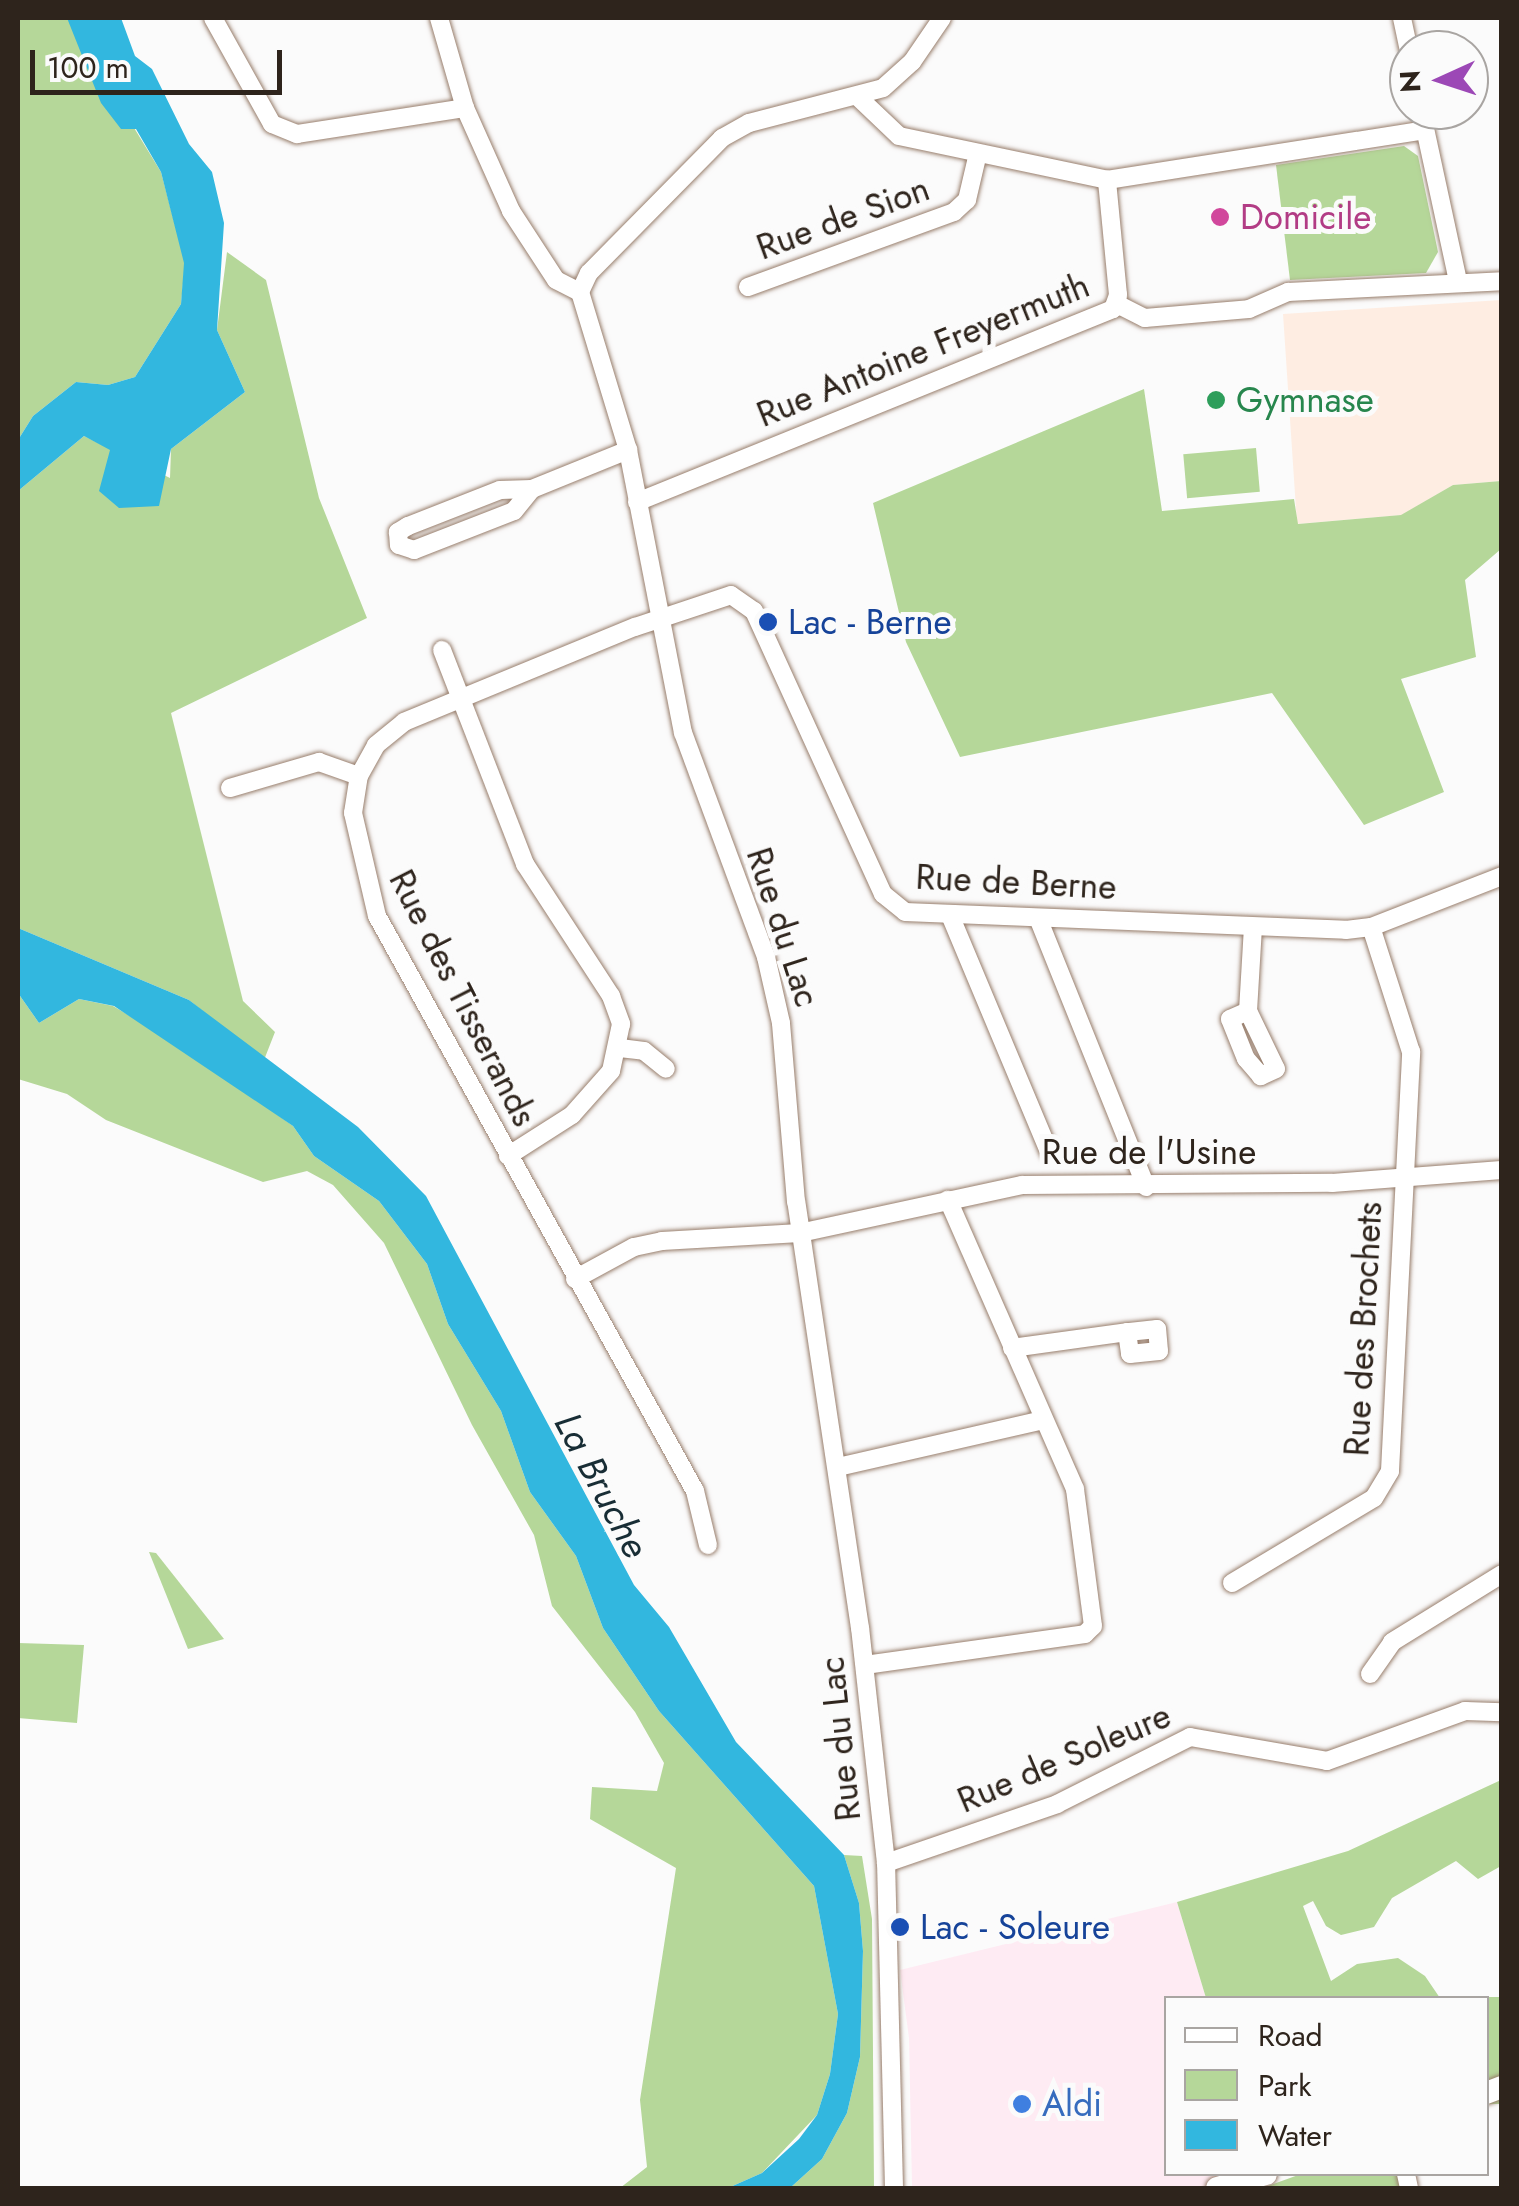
<!DOCTYPE html>
<html>
<head>
<meta charset="utf-8">
<style>
  body { margin:0 }
  #map { position:relative; width:1519px; height:2206px; overflow:hidden; background:#fbfbfb; font-family:Jost,sans-serif }
  div>[style] { position:absolute }
  .industrial>* { inset:0; background:#feebf3 }
  .education>* { inset:0; background:#feede2 }
  .green>* { inset:0; background:#b5d799; transform-origin:0 0 }
  .water>* { inset:0; background:#32b7df }
  .roads { filter:drop-shadow(0 0 2px #987e6c) drop-shadow(0 0 2px #987e6c) }
  .minor>* { height:18px; margin:-9px; padding:0 9px; transform-origin:9px; border-radius:9px; background:#fff }
  .major>* { height:22px; margin:-11px; padding:0 11px; transform-origin:11px; border-radius:11px; background:#fff }
  .dots>* { width:28px; height:28px; translate:-50% -50%; box-sizing:border-box; border:5px solid #fbfbfb; border-radius:50% }
  span { translate:-50% -50%; white-space:nowrap; text-align:center; line-height:1.15; -webkit-text-stroke:10px #fbfbfb; paint-order:stroke }
  .hotel-label { font-size:35px; color:#b23c85 }
  .left { translate:0 -50%; text-align:left }
  .street-label { font-size:35px; color:#2e241c }
  .leisure-label { font-size:35px; color:#27864d }
  .transit-label { font-size:35px; color:#164399 }
  .shop-label { font-size:35px; color:#366cbe }
  .water-label { font-size:38px; color:#182d35; font-style:italic }
  .frame { position:absolute; inset:0; border:20px solid #2e241c; pointer-events:none }
  .legend { position:absolute; left:1164px; top:1996px; width:325px; height:180px; box-sizing:border-box; background:#fbfbfb; border:2px solid #a9a5a2; margin:0; padding:12px 18px; list-style:none; font-size:30px; color:#2e241c }
  .legend li { display:flex; align-items:center; gap:20px; height:50px }
  .legend b { width:50px; border:2px solid #a9a5a2 }
  .north { position:absolute; left:1389px; top:30px; width:100px; height:100px; box-sizing:border-box; background:#fbfbfb; border:2px solid #a9a5a2; border-radius:50%; rotate:267deg; font-size:28px; font-weight:700; line-height:40px; text-align:center; color:#2e241c }
  .north::after { content:''; display:block; margin:auto; width:35px; height:45px; background:#9c48b6; clip-path:polygon(50% 0,100% 100%,50% 72%,0 100%) }
  .scale { position:absolute; left:30px; top:50px; width:252px; height:45px; box-sizing:border-box; border:5px solid #2e241c; border-top:0; padding-left:12px; font-size:30px; line-height:35px; white-space:nowrap; color:#2e241c; -webkit-text-stroke:8px #fbfbfb; paint-order:stroke }
</style>
</head>
<body>
<div id="map">
  <div class="industrial">
    <div style="clip-path:polygon(1177px 1902px,1206px 1998px,1166px 1998px,1166px 2174px,1258px 2174px,1262px 2188px,912px 2188px,909px 2038px,900px 1970px)"></div>
  </div>
  <div class="education">
    <div style="clip-path:polygon(1501px 300px,1501px 481px,1453px 485px,1402px 515px,1297px 524px,1283px 314px)"></div>
  </div>
  <div class="green">
    <div style="clip-path:polygon(18px 18px,67px 18px,161px 172px,185px 263px,181px 304px,135px 377px,108px 385px,76px 382px,33px 416px,18px 440px)"></div>
    <div style="clip-path:polygon(1404px 146px,1418px 156px,1438px 252px,1426px 273px,1290px 280px,1276px 165px)"></div>
    <div style="clip-path:polygon(227px 252px,266px 280px,319px 498px,367px 618px,171px 713px,243px 1001px,275px 1032px,264px 1060px,189px 1000px,18px 928px,18px 491px,84px 436px,170px 478px,171px 449px,245px 392px,217px 330px)"></div>
    <div style="clip-path:polygon(1144px 389px,1162px 511px,1294px 499px,1298px 524px,1401px 515px,1453px 485px,1501px 481px,1501px 549px,1465px 580px,1476px 657px,1401px 679px,1444px 792px,1364px 825px,1272px 693px,960px 757px,906px 642px,873px 503px)"></div>
    <div style="left:1256px;top:448px;width:44px;height:73px;rotate:85deg"></div>
    <div style="clip-path:polygon(18px 993px,39px 1023px,79px 999px,113px 1006px,184px 1048px,293px 1126px,314px 1156px,379px 1201px,427px 1264px,448px 1324px,501px 1411px,530px 1492px,576px 1556px,603px 1628px,659px 1711px,814px 1886px,838px 2014px,830px 2074px,817px 2115px,762px 2173px,728px 2188px,620px 2188px,647px 2167px,640px 2100px,676px 1868px,590px 1819px,592px 1787px,657px 1791px,664px 1763px,635px 1712px,552px 1606px,534px 1535px,472px 1425px,384px 1243px,333px 1185px,307px 1171px,263px 1182px,106px 1120px,67px 1094px,18px 1079px)"></div>
    <div style="clip-path:polygon(149px 1552px,156px 1553px,224px 1639px,188px 1649px)"></div>
    <div style="clip-path:polygon(18px 1643px,84px 1645px,77px 1723px,18px 1718px)"></div>
    <div style="clip-path:polygon(1501px 1780px,1501px 1866px,1478px 1879px,1456px 1861px,1392px 1898px,1374px 1927px,1341px 1935px,1326px 1926px,1313px 1901px,1303px 1906px,1331px 1981px,1357px 1964px,1398px 1958px,1425px 1976px,1440px 1998px,1206px 1998px,1177px 1902px,1348px 1851px)"></div>
    <div style="clip-path:polygon(844px 1855px,862px 1856px,872px 1919px,874px 2188px,790px 2188px,822px 2159px,847px 2113px,860px 2057px,863px 1951px,859px 1903px)"></div>
    <div style="left:1501px;top:1997px;width:107px;height:16px;rotate:90deg"></div>
    <div style="clip-path:polygon(1301px 2174px,1396px 2174px,1403px 2188px,1262px 2188px)"></div>
  </div>
  <div class="water">
    <div style="clip-path:polygon(67px 18px,121px 18px,135px 56px,152px 69px,189px 144px,212px 172px,224px 223px,217px 330px,245px 392px,171px 449px,159px 506px,119px 508px,99px 491px,110px 450px,84px 436px,18px 491px,18px 440px,33px 416px,76px 382px,108px 385px,135px 377px,181px 304px,184px 263px,161px 172px,136px 129px,121px 129px,101px 103px)"></div>
    <div style="clip-path:polygon(18px 928px,189px 1000px,358px 1127px,426px 1196px,634px 1585px,669px 1627px,736px 1742px,844px 1855px,859px 1903px,863px 1951px,860px 2057px,847px 2113px,822px 2159px,790px 2188px,728px 2188px,762px 2173px,799px 2139px,817px 2115px,830px 2074px,838px 2014px,814px 1886px,659px 1711px,603px 1628px,576px 1556px,530px 1492px,501px 1411px,448px 1324px,427px 1264px,379px 1201px,314px 1156px,293px 1126px,114px 1006px,79px 999px,39px 1023px,18px 993px)"></div>
  </div>
  <div class="roads">
    <div class="minor">
      <div style="left:213px;top:18px;width:121px;rotate:60.9deg"></div>
      <div style="left:272px;top:124px;width:27px;rotate:22deg"></div>
      <div style="left:297px;top:134px;width:170px;rotate:-8.8deg"></div>
      <div style="left:439px;top:18px;width:94px;rotate:73.9deg"></div>
      <div style="left:465px;top:108px;width:113px;rotate:65.9deg"></div>
      <div style="left:511px;top:211px;width:82px;rotate:56.9deg"></div>
      <div style="left:556px;top:280px;width:27px;rotate:27deg"></div>
      <div style="left:1402px;top:18px;width:35px;rotate:78deg"></div>
      <div style="left:859px;top:98px;width:55px;rotate:43.5deg"></div>
      <div style="left:899px;top:136px;width:213px;rotate:11.9deg"></div>
      <div style="left:1107px;top:180px;width:322px;rotate:-8.9deg"></div>
      <div style="left:1421px;top:110px;width:175px;rotate:77.8deg"></div>
      <div style="left:748px;top:287px;width:219px;rotate:-20deg"></div>
      <div style="left:954px;top:212px;width:18px;rotate:-43deg"></div>
      <div style="left:967px;top:200px;width:48px;rotate:-76.8deg"></div>
      <div style="left:1117px;top:304px;width:31px;rotate:27deg"></div>
      <div style="left:1145px;top:318px;width:104px;rotate:-4.9deg"></div>
      <div style="left:1249px;top:309px;width:43px;rotate:-23.6deg"></div>
      <div style="left:1288px;top:292px;width:214px;rotate:-2.9deg"></div>
      <div style="left:532px;top:489px;width:32px;rotate:178deg"></div>
      <div style="left:500px;top:490px;width:99px;rotate:158.6deg"></div>
      <div style="left:408px;top:526px;width:12px;rotate:149deg"></div>
      <div style="left:398px;top:532px;width:13px;rotate:86deg"></div>
      <div style="left:399px;top:545px;width:16px;rotate:18deg"></div>
      <div style="left:414px;top:550px;width:107px;rotate:-21.3deg"></div>
      <div style="left:514px;top:511px;width:28px;rotate:-51deg"></div>
      <div style="left:532px;top:489px;width:104px;rotate:-22.1deg"></div>
      <div style="left:637px;top:502px;width:514px;rotate:-22.07deg"></div>
      <div style="left:1113px;top:309px;width:15px;rotate:-70deg"></div>
      <div style="left:1118px;top:295px;width:116px;rotate:-95.5deg"></div>
      <div style="left:442px;top:650px;width:230px;rotate:68.8deg"></div>
      <div style="left:525px;top:864px;width:158px;rotate:56.9deg"></div>
      <div style="left:611px;top:996px;width:30px;rotate:70deg"></div>
      <div style="left:621px;top:1024px;width:48px;rotate:102deg"></div>
      <div style="left:611px;top:1071px;width:59px;rotate:131.6deg"></div>
      <div style="left:572px;top:1115px;width:76px;rotate:147.4deg"></div>
      <div style="left:230px;top:788px;width:93px;rotate:-16.3deg"></div>
      <div style="left:319px;top:762px;width:42px;rotate:19.3deg"></div>
      <div style="left:950px;top:915px;width:257px;rotate:67.3deg"></div>
      <div style="left:1038px;top:918px;width:290px;rotate:68.1deg"></div>
      <div style="left:1248px;top:1011px;width:64px;rotate:64.2deg"></div>
      <div style="left:1276px;top:1069px;width:17px;rotate:155deg"></div>
      <div style="left:1261px;top:1076px;width:23px;rotate:-131deg"></div>
      <div style="left:1246px;top:1059px;width:43px;rotate:-111.8deg"></div>
      <div style="left:1230px;top:1019px;width:20px;rotate:-24deg"></div>
      <div style="left:1248px;top:1011px;width:84px;rotate:-86.6deg"></div>
      <div style="left:620px;top:1048px;width:24px;rotate:7deg"></div>
      <div style="left:644px;top:1051px;width:28px;rotate:39deg"></div>
      <div style="left:575px;top:1279px;width:67px;rotate:-28.5deg"></div>
      <div style="left:634px;top:1247px;width:29px;rotate:-12deg"></div>
      <div style="left:662px;top:1241px;width:138px;rotate:-3.3deg"></div>
      <div style="left:800px;top:1233px;width:227px;rotate:-12.2deg"></div>
      <div style="left:1022px;top:1185px;width:310px;rotate:-0.4deg"></div>
      <div style="left:1332px;top:1183px;width:170px;rotate:-4.4deg"></div>
      <div style="left:1012px;top:1348px;width:116px;rotate:-7.9deg"></div>
      <div style="left:1127px;top:1332px;width:22px;rotate:82deg"></div>
      <div style="left:1130px;top:1354px;width:29px;rotate:-6deg"></div>
      <div style="left:1159px;top:1351px;width:22px;rotate:-95deg"></div>
      <div style="left:1157px;top:1329px;width:30px;rotate:174deg"></div>
      <div style="left:838px;top:1467px;width:211px;rotate:-12.9deg"></div>
      <div style="left:708px;top:1545px;width:56px;rotate:-103.5deg"></div>
      <div style="left:695px;top:1491px;width:657px;rotate:-118.94deg"></div>
      <div style="left:377px;top:916px;width:106px;rotate:-103.1deg"></div>
      <div style="left:353px;top:813px;width:37px;rotate:-81deg"></div>
      <div style="left:359px;top:776px;width:35px;rotate:-61deg"></div>
      <div style="left:376px;top:745px;width:36px;rotate:-39deg"></div>
      <div style="left:404px;top:722px;width:250px;rotate:-22.4deg"></div>
      <div style="left:635px;top:627px;width:101px;rotate:-18.4deg"></div>
      <div style="left:731px;top:595px;width:28px;rotate:35deg"></div>
      <div style="left:754px;top:611px;width:311px;rotate:65.5deg"></div>
      <div style="left:883px;top:894px;width:28px;rotate:39deg"></div>
      <div style="left:905px;top:912px;width:441px;rotate:2.3deg"></div>
      <div style="left:1346px;top:930px;width:25px;rotate:-7deg"></div>
      <div style="left:1371px;top:927px;width:141px;rotate:-21.3deg"></div>
      <div style="left:1232px;top:1583px;width:165px;rotate:-30.9deg"></div>
      <div style="left:1374px;top:1498px;width:31px;rotate:-59deg"></div>
      <div style="left:1390px;top:1471px;width:420px;rotate:-87.1deg"></div>
      <div style="left:1411px;top:1052px;width:131px;rotate:-107.7deg"></div>
      <div style="left:865px;top:1665px;width:222px;rotate:-8deg"></div>
      <div style="left:1085px;top:1634px;width:11px;rotate:-45deg"></div>
      <div style="left:1093px;top:1626px;width:138px;rotate:-97.5deg"></div>
      <div style="left:1075px;top:1489px;width:316px;rotate:-113.7deg"></div>
      <div style="left:1370px;top:1674px;width:39px;rotate:-55deg"></div>
      <div style="left:1392px;top:1642px;width:129px;rotate:-31.7deg"></div>
      <div style="left:886px;top:1863px;width:181px;rotate:-19deg"></div>
      <div style="left:1057px;top:1804px;width:149px;rotate:-26.7deg"></div>
      <div style="left:1190px;top:1737px;width:139px;rotate:9.9deg"></div>
      <div style="left:1327px;top:1761px;width:147px;rotate:-19.9deg"></div>
      <div style="left:1465px;top:1711px;width:37px;rotate:2deg"></div>
      <div style="left:1406px;top:2174px;width:14px;rotate:78deg"></div>
      <div style="left:894px;top:2188px;width:325px;rotate:-91.4deg"></div>
      <div style="left:886px;top:1863px;width:236px;rotate:-96.3deg"></div>
      <div style="left:860px;top:1628px;width:431px;rotate:-98.5deg"></div>
      <div style="left:796px;top:1202px;width:180px;rotate:-94.8deg"></div>
      <div style="left:781px;top:1023px;width:68px;rotate:-102.8deg"></div>
      <div style="left:766px;top:957px;width:239px;rotate:-110.3deg"></div>
      <div style="left:683px;top:733px;width:288px;rotate:-101deg"></div>
      <div style="left:628px;top:450px;width:165px;rotate:-106.9deg"></div>
      <div style="left:580px;top:292px;width:21px;rotate:-65deg"></div>
      <div style="left:589px;top:273px;width:190px;rotate:-45.4deg"></div>
      <div style="left:722px;top:138px;width:31px;rotate:-29deg"></div>
      <div style="left:749px;top:123px;width:138px;rotate:-14.6deg"></div>
      <div style="left:883px;top:88px;width:39px;rotate:-42deg"></div>
      <div style="left:912px;top:62px;width:53px;rotate:-55.7deg"></div>
    </div>
    <div class="major">
      <div style="left:1486px;top:2093px;width:17px;rotate:-21deg"></div>
      <div style="left:1217px;top:2188px;width:51px;rotate:-15.9deg"></div>
    </div>
  </div>
  <div class="dots">
    <div style="left:1220px;top:217px;background:#d1479c"></div>
    <div style="left:1216px;top:400px;background:#2e9e5b"></div>
    <div style="left:768px;top:622px;background:#1a4fb4"></div>
    <div style="left:900px;top:1927px;background:#1a4fb4"></div>
    <div style="left:1022px;top:2104px;background:#3f7fe0"></div>
  </div>
  <div class="hotel-label">
    <span class="left" style="left:1240px;top:217px">Domicile</span>
  </div>
  <div class="street-label">
    <span style="left:843px;top:218px;rotate:-20deg">Rue de Sion</span>
    <span style="left:923px;top:350px;rotate:-22deg">Rue Antoine Freyermuth</span>
    <span style="left:1016px;top:882px;rotate:3deg">Rue de Berne</span>
    <span style="left:783px;top:927px;rotate:72deg">Rue du Lac</span>
    <span style="left:463px;top:998px;rotate:63deg">Rue des Tisserands</span>
    <span style="left:1149px;top:1152px">Rue de l'Usine</span>
    <span style="left:1363px;top:1329px;rotate:-87deg">Rue des Brochets</span>
    <span style="left:840px;top:1739px;rotate:-96deg">Rue du Lac</span>
    <span style="left:1064px;top:1758px;rotate:-23deg">Rue de Soleure</span>
  </div>
  <div class="leisure-label">
    <span class="left" style="left:1236px;top:400px">Gymnase</span>
  </div>
  <div class="transit-label">
    <span class="left" style="left:788px;top:622px">Lac - Berne</span>
    <span class="left" style="left:920px;top:1927px">Lac - Soleure</span>
  </div>
  <div class="shop-label">
    <span class="left" style="left:1042px;top:2104px">Aldi</span>
  </div>
  <div class="water-label">
    <span style="left:602px;top:1485px;rotate:62deg">La Bruche</span>
  </div>
  <div class="frame"></div>
  <ul class="legend">
  <li><b style="height:12px;background:#fff"></b>Road</li>
  <li><b style="height:28px;background:#b5d799"></b>Park</li>
  <li><b style="height:28px;background:#32b7df"></b>Water</li>
  </ul>
  <div class="north">N</div>
  <div class="scale">100 m</div>
</div>
</body>
</html>
